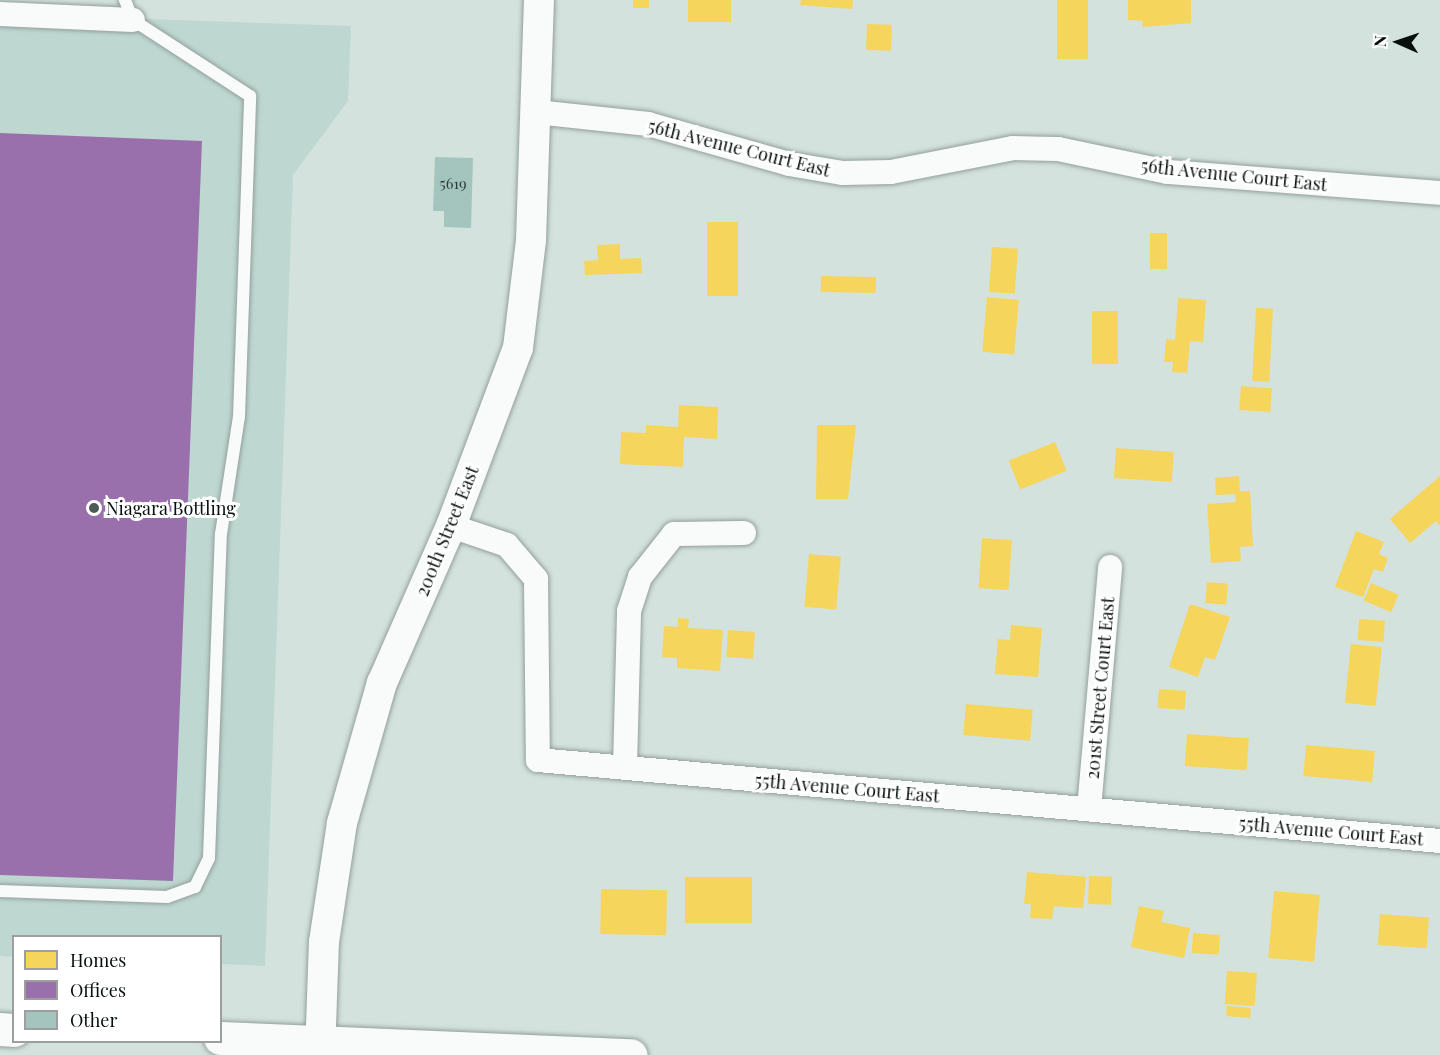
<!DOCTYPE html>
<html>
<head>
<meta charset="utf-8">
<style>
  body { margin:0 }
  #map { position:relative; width:1440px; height:1055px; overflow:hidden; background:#d3e2dd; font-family:"Playfair Display",serif }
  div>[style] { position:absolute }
  .built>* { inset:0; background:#bed8d1 }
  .homes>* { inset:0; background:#f6d55c; transform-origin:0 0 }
  .offices>* { inset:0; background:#9970ab }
  .building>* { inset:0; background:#a4c5bd }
  .roads { filter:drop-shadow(0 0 2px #949f9c) drop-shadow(0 0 2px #949f9c) }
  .service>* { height:12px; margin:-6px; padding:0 6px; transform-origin:6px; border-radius:6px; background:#f8fbfa }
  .minor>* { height:24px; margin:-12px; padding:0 12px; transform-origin:12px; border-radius:12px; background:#f8fbfa }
  .tertiary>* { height:30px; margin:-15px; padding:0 15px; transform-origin:15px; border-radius:15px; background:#f8fbfa }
  .secondary>* { height:33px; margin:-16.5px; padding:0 16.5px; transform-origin:16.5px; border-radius:16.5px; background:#f8fbfa }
  .dots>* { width:16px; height:16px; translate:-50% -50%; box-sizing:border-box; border:3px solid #fff; border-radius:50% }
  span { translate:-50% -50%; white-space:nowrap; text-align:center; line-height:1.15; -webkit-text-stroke:6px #fff; paint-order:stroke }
  .number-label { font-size:15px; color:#2e3d39 }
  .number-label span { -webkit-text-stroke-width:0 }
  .street-label { font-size:18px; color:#07100d }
  .poi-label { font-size:18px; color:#07100d }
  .left { translate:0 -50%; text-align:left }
  .legend { position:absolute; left:12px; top:935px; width:210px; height:108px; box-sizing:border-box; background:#fff; border:2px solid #9c9f9e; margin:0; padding:8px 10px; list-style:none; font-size:18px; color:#07100d }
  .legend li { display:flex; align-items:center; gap:12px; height:30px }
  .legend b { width:30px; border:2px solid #9c9f9e }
  .north { position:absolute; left:1368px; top:12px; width:60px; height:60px; -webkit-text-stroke:4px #fff; paint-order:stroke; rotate:273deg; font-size:16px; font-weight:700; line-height:24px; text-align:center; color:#07100d }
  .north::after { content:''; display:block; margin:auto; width:21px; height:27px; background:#07100d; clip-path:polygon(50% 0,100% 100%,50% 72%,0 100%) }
</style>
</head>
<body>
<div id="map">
  <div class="built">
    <div style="clip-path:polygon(0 14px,351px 26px,348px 101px,293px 175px,265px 966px,221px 964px,220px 936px,14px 936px,13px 957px,0 956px)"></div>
  </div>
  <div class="homes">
    <div style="left:633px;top:0;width:16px;height:8px"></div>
    <div style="left:688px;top:0;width:43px;height:22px"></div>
    <div style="clip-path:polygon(801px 0,853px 0,852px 9px,800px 5px)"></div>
    <div style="left:1057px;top:0;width:31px;height:59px"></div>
    <div style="clip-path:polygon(1128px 0,1191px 0,1191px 23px,1142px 27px,1143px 21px,1128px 20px)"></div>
    <div style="left:867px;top:24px;width:25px;height:26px;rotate:2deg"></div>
    <div style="left:707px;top:222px;width:31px;height:74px"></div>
    <div style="left:1150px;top:233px;width:17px;height:36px"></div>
    <div style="clip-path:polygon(620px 244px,620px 259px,641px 258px,642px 273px,585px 275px,584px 261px,598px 260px,597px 245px)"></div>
    <div style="left:992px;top:247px;width:26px;height:45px;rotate:4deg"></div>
    <div style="left:821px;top:276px;width:55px;height:16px;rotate:1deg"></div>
    <div style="left:987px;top:297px;width:32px;height:55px;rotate:5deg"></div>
    <div style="clip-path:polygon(1178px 298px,1206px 300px,1203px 342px,1190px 341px,1187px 373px,1172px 372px,1173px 362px,1164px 362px,1166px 339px,1175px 340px)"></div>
    <div style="left:1256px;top:308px;width:17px;height:73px;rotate:3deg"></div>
    <div style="left:1092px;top:311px;width:26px;height:53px"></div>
    <div style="left:1241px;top:386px;width:31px;height:24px;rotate:4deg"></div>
    <div style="clip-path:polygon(679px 405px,718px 407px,717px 439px,684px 437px,683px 467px,620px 464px,621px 432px,646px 433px,646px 425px,678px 427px)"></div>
    <div style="clip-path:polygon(817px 425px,856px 425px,848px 499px,816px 499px)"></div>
    <div style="left:1055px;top:442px;width:31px;height:50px;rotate:68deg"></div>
    <div style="left:1116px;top:448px;width:58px;height:30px;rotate:4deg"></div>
    <div style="clip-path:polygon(1239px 476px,1240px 491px,1250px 491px,1253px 546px,1240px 547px,1241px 561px,1211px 563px,1207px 504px,1236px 502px,1235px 494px,1216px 495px,1215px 478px)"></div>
    <div style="clip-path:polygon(1440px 476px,1440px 526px,1436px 521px,1410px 543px,1390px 519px)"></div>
    <div style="clip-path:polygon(1356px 531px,1384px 542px,1379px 554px,1388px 558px,1383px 572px,1374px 569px,1363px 597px,1335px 587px)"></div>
    <div style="left:982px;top:538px;width:30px;height:50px;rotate:4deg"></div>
    <div style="left:809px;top:554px;width:32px;height:53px;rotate:5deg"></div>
    <div style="left:1207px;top:582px;width:21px;height:21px;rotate:5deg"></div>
    <div style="left:1371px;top:583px;width:30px;height:19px;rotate:23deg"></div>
    <div style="clip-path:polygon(1190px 604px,1230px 617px,1215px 660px,1205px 657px,1198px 677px,1169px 667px)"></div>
    <div style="clip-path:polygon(678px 618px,689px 619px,688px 628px,723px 630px,720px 671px,677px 668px,677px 658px,662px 657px,664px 626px,678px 627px)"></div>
    <div style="left:1359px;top:619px;width:26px;height:21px;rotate:4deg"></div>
    <div style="clip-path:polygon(1011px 625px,1042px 628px,1038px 677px,995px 674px,998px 639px,1010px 640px)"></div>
    <div style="left:728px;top:630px;width:27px;height:27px;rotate:4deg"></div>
    <div style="left:1351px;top:644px;width:31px;height:59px;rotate:6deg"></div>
    <div style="left:1159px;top:689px;width:27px;height:19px;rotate:4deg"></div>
    <div style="left:966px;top:704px;width:67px;height:31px;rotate:5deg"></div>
    <div style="left:1187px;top:734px;width:62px;height:32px;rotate:4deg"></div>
    <div style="left:1306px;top:745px;width:69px;height:31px;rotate:5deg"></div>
    <div style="clip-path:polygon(1027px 872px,1086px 877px,1083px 908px,1054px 906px,1052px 919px,1030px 918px,1031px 904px,1024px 904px)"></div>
    <div style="left:1089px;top:876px;width:23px;height:28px;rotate:2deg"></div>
    <div style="left:685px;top:877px;width:67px;height:46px"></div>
    <div style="left:601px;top:889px;width:66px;height:45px;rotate:1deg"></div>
    <div style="left:1274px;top:891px;width:46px;height:67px;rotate:5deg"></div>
    <div style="clip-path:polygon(1139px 906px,1164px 911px,1161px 922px,1190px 928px,1184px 958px,1131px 947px)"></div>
    <div style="left:1380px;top:914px;width:49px;height:31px;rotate:4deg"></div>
    <div style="left:1193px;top:933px;width:27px;height:20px;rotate:4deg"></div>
    <div style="left:1227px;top:971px;width:30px;height:33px;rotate:4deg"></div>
    <div style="left:1227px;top:1006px;width:24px;height:10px;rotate:5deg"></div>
  </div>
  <div class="offices">
    <div style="clip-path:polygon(0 133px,202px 141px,173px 881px,0 875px)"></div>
  </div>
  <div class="building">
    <div style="clip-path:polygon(435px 157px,473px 158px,471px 228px,444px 227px,444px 211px,433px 211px)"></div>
  </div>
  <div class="roads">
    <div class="service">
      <div style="left:0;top:891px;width:167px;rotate:2.1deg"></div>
      <div style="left:167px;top:897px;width:30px;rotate:-20deg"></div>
      <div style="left:195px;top:887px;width:32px;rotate:-64deg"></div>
      <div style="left:209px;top:858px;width:324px;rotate:-87.9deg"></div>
      <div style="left:221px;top:534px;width:118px;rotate:-81.3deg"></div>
      <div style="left:239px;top:417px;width:321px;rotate:-88deg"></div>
      <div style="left:250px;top:96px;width:140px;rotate:-147deg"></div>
      <div style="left:133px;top:20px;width:22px;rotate:-112deg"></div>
    </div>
    <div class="minor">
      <div style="left:0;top:14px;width:133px;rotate:2.6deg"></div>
      <div style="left:536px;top:112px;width:113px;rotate:6.1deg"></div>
      <div style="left:648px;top:124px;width:147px;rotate:15.8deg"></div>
      <div style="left:789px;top:164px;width:55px;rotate:9.5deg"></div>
      <div style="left:843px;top:173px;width:48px;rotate:-1.2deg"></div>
      <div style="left:891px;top:172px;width:124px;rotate:-11.1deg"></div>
      <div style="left:1013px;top:148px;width:45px;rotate:1.3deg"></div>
      <div style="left:1058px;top:149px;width:112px;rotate:11.8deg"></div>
      <div style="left:1168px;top:172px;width:273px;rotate:4.4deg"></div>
      <div style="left:451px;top:526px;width:59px;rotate:18.7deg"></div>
      <div style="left:507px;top:545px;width:45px;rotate:49.5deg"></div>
      <div style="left:536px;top:579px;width:181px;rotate:89.4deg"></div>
      <div style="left:538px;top:760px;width:906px;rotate:5.13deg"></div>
      <div style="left:625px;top:767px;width:156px;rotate:-88.5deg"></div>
      <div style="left:629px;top:611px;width:36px;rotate:-72deg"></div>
      <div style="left:640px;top:577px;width:55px;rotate:-51.7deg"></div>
      <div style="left:674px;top:534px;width:70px;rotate:-0.8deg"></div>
      <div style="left:1089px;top:809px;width:243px;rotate:-85deg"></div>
    </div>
    <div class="tertiary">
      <div style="left:320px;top:1055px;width:113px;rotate:-88deg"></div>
      <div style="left:324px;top:942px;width:120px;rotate:-81.4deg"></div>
      <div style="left:342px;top:823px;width:146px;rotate:-74.1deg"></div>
      <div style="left:382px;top:683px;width:171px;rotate:-66.3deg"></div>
      <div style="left:451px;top:526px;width:190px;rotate:-69.4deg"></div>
      <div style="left:518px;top:348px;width:109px;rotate:-83.1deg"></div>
      <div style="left:531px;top:240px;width:240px;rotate:-88.1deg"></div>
    </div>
    <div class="secondary">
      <div style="left:0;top:1029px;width:14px;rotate:4deg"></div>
      <div style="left:220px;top:1038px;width:411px;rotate:2.4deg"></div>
    </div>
  </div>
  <div class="dots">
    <div style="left:94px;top:508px;background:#4e5a56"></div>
  </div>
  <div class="number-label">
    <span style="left:453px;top:184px">5619</span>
  </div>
  <div class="street-label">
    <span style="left:739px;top:148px;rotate:14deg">56th Avenue Court East</span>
    <span style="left:1234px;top:175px;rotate:6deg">56th Avenue Court East</span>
    <span style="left:447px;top:531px;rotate:-68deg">200th Street East</span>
    <span style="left:1100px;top:688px;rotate:-85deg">201st Street Court East</span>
    <span style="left:847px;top:788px;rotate:5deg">55th Avenue Court East</span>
    <span style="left:1331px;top:831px;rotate:5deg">55th Avenue Court East</span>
  </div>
  <div class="poi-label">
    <span class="left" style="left:106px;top:508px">Niagara Bottling</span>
  </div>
  <ul class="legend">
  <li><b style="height:16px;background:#f6d55c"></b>Homes</li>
  <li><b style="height:16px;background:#9970ab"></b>Offices</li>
  <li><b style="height:16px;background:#a4c5bd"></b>Other</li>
  </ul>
  <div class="north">N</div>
</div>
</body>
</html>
